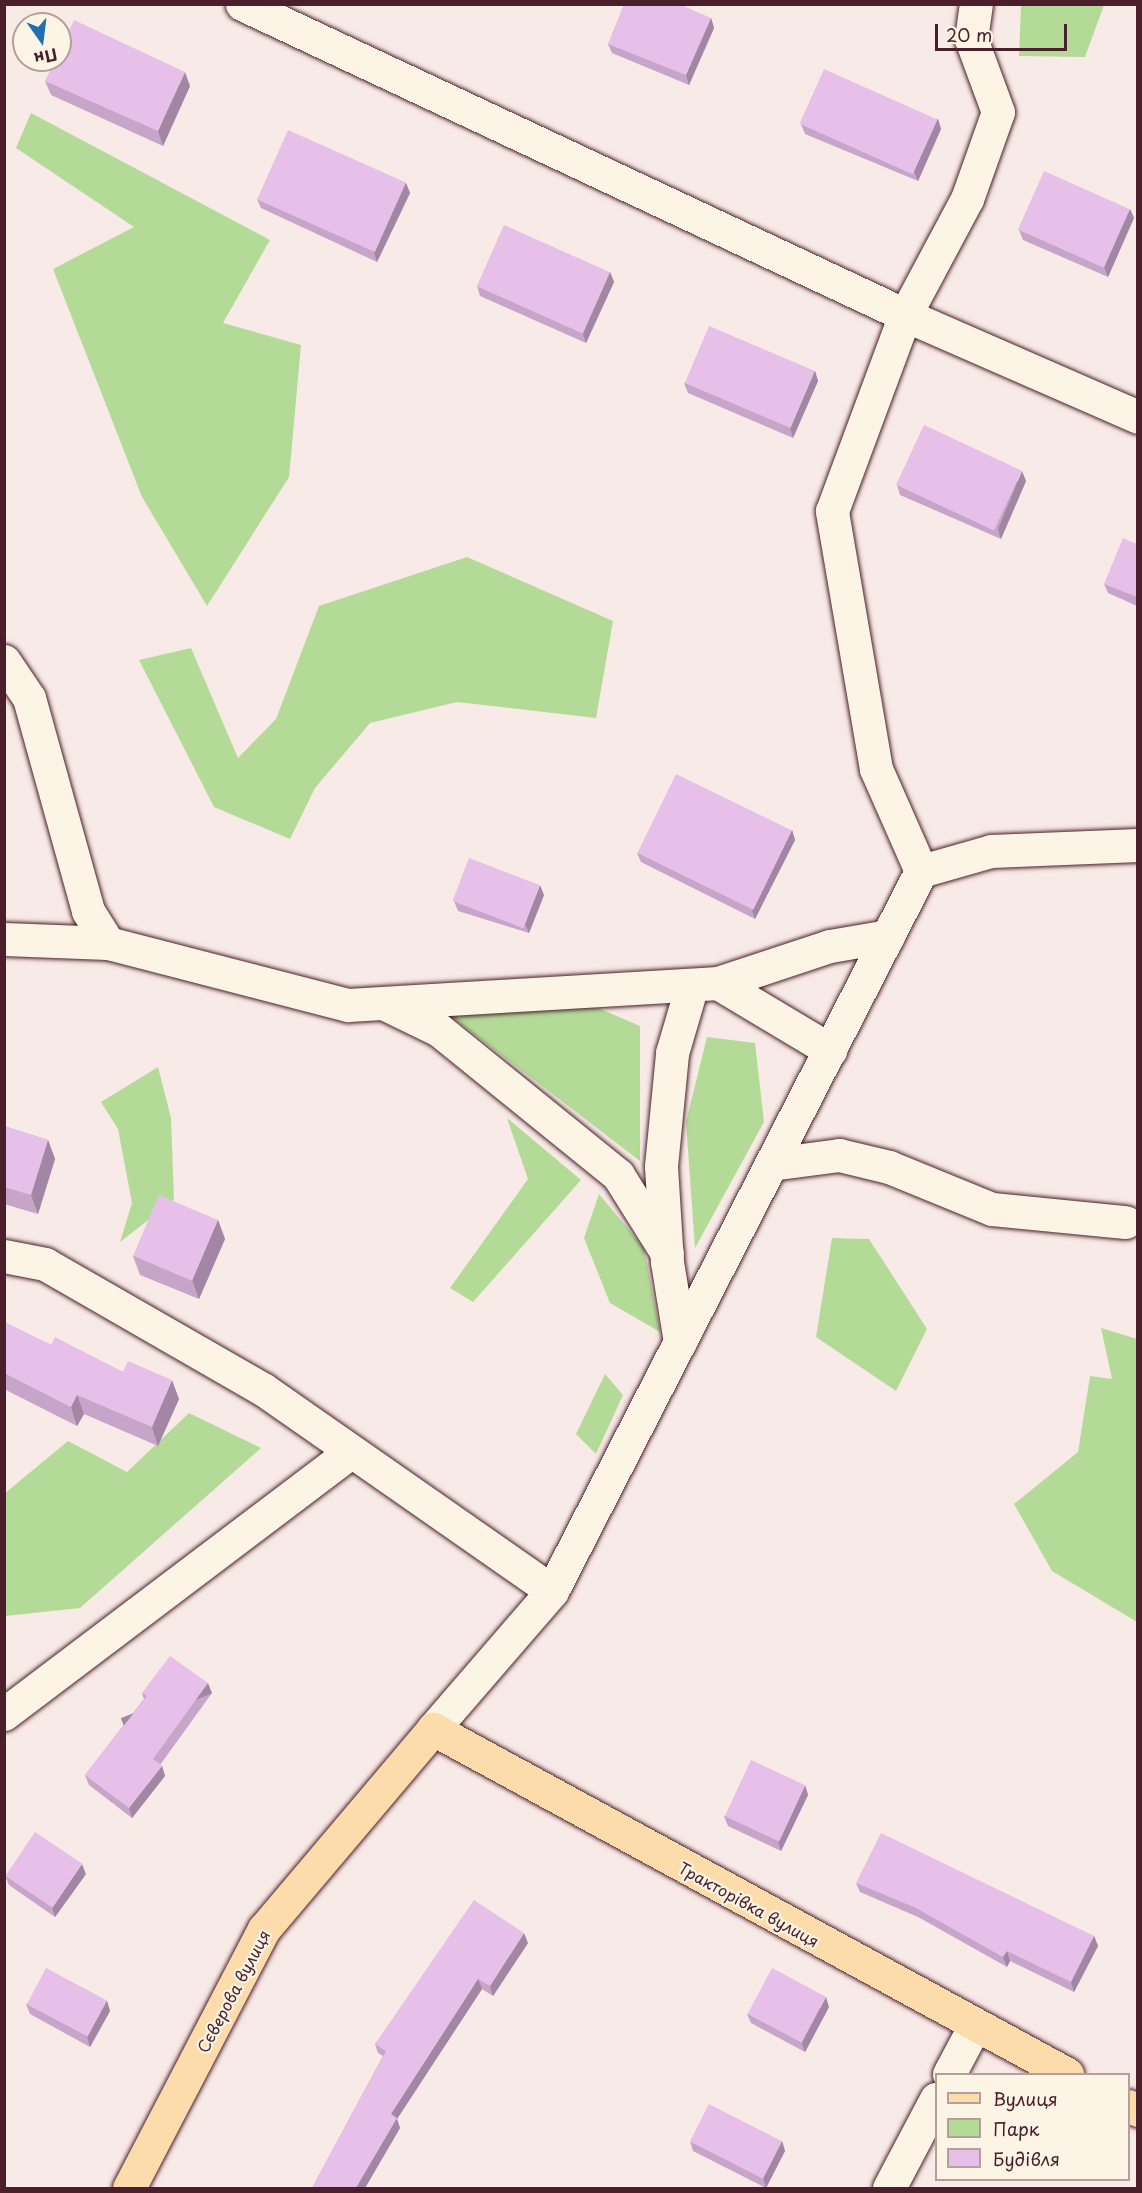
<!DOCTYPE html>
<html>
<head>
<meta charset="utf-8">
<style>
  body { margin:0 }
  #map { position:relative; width:1142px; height:2193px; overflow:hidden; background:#f8eae6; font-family:"Playpen Sans",sans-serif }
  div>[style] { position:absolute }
  .green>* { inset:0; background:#b3db97 }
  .roads { filter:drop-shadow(0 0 2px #4a1f2b) drop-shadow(0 0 2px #4a1f2b) }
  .minor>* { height:33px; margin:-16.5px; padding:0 16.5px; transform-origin:16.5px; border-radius:16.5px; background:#fcf5e5 }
  .major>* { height:33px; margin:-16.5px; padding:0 16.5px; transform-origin:16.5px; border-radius:16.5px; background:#fddcac }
  .wall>* { inset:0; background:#c7a5c8 }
  .shaded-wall>* { inset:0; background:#a286a3; transform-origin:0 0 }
  .building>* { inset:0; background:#e7c0e9; transform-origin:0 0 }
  span { translate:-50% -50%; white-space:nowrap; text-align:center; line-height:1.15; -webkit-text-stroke:4.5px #fcf5e5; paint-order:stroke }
  .street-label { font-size:16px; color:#4a1f2b }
  .frame { position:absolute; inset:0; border:6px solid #4a1f2b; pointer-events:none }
  .legend { position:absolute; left:935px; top:2073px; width:195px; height:108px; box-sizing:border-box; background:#fcf5e5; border:2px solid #b59f9b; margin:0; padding:8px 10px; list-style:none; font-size:18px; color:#4a1f2b }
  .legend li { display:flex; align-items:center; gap:12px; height:30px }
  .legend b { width:30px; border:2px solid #b59f9b }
  .north { position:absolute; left:12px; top:12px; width:60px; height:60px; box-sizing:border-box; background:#fcf5e5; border:2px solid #b59f9b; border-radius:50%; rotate:166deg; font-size:16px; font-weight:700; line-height:24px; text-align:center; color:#4a1f2b }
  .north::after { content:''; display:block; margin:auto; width:21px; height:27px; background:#1f6fb2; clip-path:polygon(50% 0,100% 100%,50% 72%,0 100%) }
  .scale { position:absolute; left:935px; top:24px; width:132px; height:27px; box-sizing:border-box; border:3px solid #4a1f2b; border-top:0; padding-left:8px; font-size:18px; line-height:21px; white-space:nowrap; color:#4a1f2b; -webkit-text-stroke:4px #fcf5e5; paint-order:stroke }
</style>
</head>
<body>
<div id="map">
  <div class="green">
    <div style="clip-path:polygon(1021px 5px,1021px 4px,1104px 5px,1085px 57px,1019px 56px)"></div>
    <div style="clip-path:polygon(31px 113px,270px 240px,223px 323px,301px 345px,289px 477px,207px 606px,142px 497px,53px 269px,134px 227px,16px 148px)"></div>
    <div style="clip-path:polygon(467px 557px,613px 621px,596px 718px,457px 702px,370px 723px,315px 788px,290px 839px,214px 807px,139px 660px,191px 648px,238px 758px,276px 719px,319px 606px)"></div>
    <div style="clip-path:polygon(591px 1005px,640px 1026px,640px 1161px,448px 1014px)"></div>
    <div style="clip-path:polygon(707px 1037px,755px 1043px,764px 1122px,695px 1248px,686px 1122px)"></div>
    <div style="clip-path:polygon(158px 1067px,171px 1118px,174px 1200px,120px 1242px,132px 1203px,118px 1129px,101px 1102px)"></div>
    <div style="clip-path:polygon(507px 1118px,581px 1180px,473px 1302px,450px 1288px,528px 1179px)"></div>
    <div style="clip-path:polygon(599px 1194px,644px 1248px,660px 1332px,610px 1303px,584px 1238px)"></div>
    <div style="clip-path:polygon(832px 1238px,869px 1239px,927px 1329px,896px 1391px,816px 1337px)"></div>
    <div style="clip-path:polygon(1101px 1328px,1137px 1339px,1137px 1622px,1052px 1571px,1014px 1504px,1078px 1452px,1090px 1376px,1112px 1379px)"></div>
    <div style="clip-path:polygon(605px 1374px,623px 1395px,596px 1454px,576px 1434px)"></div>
    <div style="clip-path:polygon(189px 1413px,261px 1448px,80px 1608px,5px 1616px,4px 1494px,68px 1441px,127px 1472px)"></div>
  </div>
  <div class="roads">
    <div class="minor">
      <div style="left:242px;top:4px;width:732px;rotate:25.13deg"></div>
      <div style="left:905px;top:315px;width:254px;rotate:23.6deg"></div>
      <div style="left:4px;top:661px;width:45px;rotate:56deg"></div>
      <div style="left:29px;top:698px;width:221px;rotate:74.5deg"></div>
      <div style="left:88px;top:911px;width:38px;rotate:58deg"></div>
      <div style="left:921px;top:871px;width:111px;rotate:-113.8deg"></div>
      <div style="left:876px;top:769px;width:262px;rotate:-99.7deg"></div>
      <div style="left:832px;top:511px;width:209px;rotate:-69.6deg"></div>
      <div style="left:905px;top:315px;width:132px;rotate:-61.9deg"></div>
      <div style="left:967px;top:199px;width:92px;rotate:-70.4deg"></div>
      <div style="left:998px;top:112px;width:78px;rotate:-110.3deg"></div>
      <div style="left:971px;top:39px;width:35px;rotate:-82deg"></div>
      <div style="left:4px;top:939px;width:104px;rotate:2.2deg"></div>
      <div style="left:108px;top:943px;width:248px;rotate:14.5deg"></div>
      <div style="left:348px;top:1005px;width:371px;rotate:-3.4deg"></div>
      <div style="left:718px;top:983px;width:131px;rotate:30.9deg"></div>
      <div style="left:718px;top:983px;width:118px;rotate:-18.3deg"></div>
      <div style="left:830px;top:946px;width:59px;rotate:-9.8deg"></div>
      <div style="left:385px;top:1004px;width:60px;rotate:25.7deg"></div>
      <div style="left:439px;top:1030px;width:230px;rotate:39deg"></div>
      <div style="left:618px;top:1175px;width:92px;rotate:57.9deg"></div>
      <div style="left:771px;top:1164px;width:69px;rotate:-7.5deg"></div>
      <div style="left:839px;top:1155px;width:51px;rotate:13.5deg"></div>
      <div style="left:889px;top:1167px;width:111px;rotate:22.2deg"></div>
      <div style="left:992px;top:1209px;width:134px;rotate:5.6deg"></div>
      <div style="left:4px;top:1256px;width:42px;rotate:11deg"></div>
      <div style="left:45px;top:1264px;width:253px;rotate:29.9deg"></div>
      <div style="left:264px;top:1390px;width:351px;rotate:34.9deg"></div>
      <div style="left:680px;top:1342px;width:81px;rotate:-99.2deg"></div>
      <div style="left:667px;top:1262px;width:96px;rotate:-93.6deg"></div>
      <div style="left:661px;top:1166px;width:114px;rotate:-84.4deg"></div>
      <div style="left:672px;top:1053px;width:71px;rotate:-73.6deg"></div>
      <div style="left:4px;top:1714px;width:434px;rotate:-37.1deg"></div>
      <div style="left:433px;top:1729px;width:182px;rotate:-49.2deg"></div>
      <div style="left:552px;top:1591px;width:809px;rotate:-62.86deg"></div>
      <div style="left:921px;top:871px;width:73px;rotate:-15.9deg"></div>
      <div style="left:991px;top:851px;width:147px;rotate:-2.3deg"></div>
      <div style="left:949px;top:2074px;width:53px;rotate:-62deg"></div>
      <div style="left:889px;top:2188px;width:101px;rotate:-62.2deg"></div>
    </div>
    <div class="major">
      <div style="left:1128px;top:2106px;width:11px;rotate:22deg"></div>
      <div style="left:129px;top:2188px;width:292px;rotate:-62.5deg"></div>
      <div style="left:264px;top:1929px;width:262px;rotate:-49.8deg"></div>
      <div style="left:433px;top:1729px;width:722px;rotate:28.55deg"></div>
    </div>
  </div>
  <div class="wall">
    <div style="clip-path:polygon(711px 18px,714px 28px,689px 85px,612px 53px,608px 44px)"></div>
    <div style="clip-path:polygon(45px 81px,190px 86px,163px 146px,51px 95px)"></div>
    <div style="clip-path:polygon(938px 119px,941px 129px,918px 181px,805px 134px,801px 124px)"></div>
    <div style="clip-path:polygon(406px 183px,410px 193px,377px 262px,261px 208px,257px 199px)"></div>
    <div style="clip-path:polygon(1130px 209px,1134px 218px,1108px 277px,1023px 240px,1019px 230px)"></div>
    <div style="clip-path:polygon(610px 272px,614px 282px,586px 343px,480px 296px,477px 286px)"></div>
    <div style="clip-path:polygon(815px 371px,818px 381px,793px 438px,688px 393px,684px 383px)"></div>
    <div style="clip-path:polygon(1026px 481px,1001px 539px,900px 495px,897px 485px)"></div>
    <div style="clip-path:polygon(1137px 544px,1137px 606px,1108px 593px,1104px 584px)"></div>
    <div style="clip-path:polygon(792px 830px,795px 840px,755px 919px,641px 862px,637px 853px)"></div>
    <div style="clip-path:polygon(544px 895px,529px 933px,458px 911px,454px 901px)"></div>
    <div style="clip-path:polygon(4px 1126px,48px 1140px,55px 1159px,38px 1214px,4px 1204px)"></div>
    <div style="clip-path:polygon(218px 1220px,225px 1239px,199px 1299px,140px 1275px,133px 1256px)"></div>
    <div style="clip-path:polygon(4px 1322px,51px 1345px,123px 1372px,179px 1399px,158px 1446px,84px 1414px,77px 1426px,4px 1389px)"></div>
    <div style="clip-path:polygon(142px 1693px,212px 1693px,160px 1765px,162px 1766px,165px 1776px,132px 1818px,89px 1785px,85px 1775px,144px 1699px)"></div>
    <div style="clip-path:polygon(805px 1785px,808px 1795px,781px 1851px,728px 1826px,724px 1816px)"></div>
    <div style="clip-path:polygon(86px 1874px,55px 1917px,9px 1885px,5px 1876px)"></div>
    <div style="clip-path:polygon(856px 1883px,1094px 1936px,1098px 1946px,1074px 1992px,1010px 1961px,1007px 1967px,918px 1917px,860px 1892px)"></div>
    <div style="clip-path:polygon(528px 1943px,493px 1996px,482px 1989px,397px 2119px,400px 2128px,365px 2188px,312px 2188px,383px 2056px,378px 2053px,375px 2044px)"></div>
    <div style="clip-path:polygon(107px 2001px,110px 2011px,90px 2047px,30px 2014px,26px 2004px)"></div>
    <div style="clip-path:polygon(829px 2007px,805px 2052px,751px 2023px,747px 2014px)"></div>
    <div style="clip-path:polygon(690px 2141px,782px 2141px,785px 2151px,766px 2188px,693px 2151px)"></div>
  </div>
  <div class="shaded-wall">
    <div style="clip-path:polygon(711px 18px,714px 28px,689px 85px,686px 75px)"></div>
    <div style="clip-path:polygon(185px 72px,190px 86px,163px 146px,158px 131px)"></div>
    <div style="clip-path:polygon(938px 119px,941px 129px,918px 181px,914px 171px)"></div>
    <div style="clip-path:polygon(406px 183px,410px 193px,377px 262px,374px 252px)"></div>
    <div style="clip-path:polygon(1130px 209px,1134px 218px,1108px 277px,1104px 267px)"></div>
    <div style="clip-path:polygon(610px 272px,614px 282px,586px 343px,583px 334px)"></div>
    <div style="clip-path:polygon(815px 371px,818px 381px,793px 438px,790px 428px)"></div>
    <div style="clip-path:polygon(1022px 471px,1026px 481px,1001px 539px,998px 529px)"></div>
    <div style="clip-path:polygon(792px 830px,795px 840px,755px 919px,752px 910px)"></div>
    <div style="clip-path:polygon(540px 885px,544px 895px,529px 933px,525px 924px)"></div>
    <div style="clip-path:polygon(48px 1140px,55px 1159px,38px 1214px,31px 1195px)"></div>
    <div style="clip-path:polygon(218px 1220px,225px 1239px,199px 1299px,192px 1280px)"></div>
    <div style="clip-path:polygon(172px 1380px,179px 1399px,158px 1446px,152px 1427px)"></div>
    <div style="clip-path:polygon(77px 1395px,84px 1414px,77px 1426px,71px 1407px)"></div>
    <div style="left:208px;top:1683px;width:11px;height:94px;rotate:68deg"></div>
    <div style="clip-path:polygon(162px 1766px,165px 1776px,132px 1818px,129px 1808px)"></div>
    <div style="clip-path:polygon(805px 1785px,808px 1795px,781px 1851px,778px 1842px)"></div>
    <div style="clip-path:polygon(82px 1864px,86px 1874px,55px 1917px,52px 1907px)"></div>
    <div style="clip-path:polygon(524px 1933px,528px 1943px,493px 1996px,490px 1986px)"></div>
    <div style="clip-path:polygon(1094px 1936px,1098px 1946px,1074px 1992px,1071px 1982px)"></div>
    <div style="clip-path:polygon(1007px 1951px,1010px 1961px,1007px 1967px,1003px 1957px)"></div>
    <div style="clip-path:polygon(478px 1979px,482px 1989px,397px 2119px,400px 2128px,365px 2188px,356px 2188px,391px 2114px)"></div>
    <div style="clip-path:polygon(826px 1997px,829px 2007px,805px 2052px,802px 2043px)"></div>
    <div style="clip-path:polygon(107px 2001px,110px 2011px,90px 2047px,87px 2037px)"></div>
    <div style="clip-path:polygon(782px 2141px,785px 2151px,766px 2188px,763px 2178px)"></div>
  </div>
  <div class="building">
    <div style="clip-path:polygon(624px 4px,679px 4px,711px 18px,686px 75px,608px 44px)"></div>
    <div style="clip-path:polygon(74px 20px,185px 72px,158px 131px,45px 81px,55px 60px,60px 60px,60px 50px)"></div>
    <div style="left:824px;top:69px;width:124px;height:60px;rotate:24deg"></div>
    <div style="left:288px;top:130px;width:129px;height:76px;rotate:24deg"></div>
    <div style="left:1044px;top:171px;width:94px;height:64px;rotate:24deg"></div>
    <div style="left:504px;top:225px;width:116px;height:67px;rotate:24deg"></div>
    <div style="left:709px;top:326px;width:115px;height:62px;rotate:23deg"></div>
    <div style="left:924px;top:425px;width:108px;height:66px;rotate:25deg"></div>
    <div style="clip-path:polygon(1123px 538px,1137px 544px,1137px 597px,1104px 584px)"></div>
    <div style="left:676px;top:774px;width:129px;height:88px;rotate:26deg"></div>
    <div style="left:469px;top:858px;width:76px;height:46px;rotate:21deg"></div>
    <div style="clip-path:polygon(4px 1126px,48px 1140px,31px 1195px,4px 1187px)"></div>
    <div style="left:159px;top:1195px;width:64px;height:66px;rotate:23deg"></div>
    <div style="clip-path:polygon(4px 1322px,51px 1345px,55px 1337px,123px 1372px,128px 1361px,172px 1380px,152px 1427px,77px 1395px,71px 1407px,4px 1373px)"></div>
    <div style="clip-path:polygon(170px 1656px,208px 1683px,153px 1759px,162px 1766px,129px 1808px,85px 1775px,147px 1696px,142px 1693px)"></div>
    <div style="left:751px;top:1760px;width:60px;height:62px;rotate:25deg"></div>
    <div style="left:35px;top:1832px;width:57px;height:53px;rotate:34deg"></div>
    <div style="clip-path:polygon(881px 1833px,1094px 1936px,1071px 1982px,1007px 1951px,1003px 1957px,914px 1907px,856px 1883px)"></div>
    <div style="clip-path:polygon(474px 1900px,524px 1933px,490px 1986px,478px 1979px,391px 2114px,397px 2118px,356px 2188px,312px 2188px,386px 2051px,375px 2044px)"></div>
    <div style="left:46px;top:1968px;width:69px;height:41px;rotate:28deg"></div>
    <div style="left:772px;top:1968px;width:61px;height:52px;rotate:28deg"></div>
    <div style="left:709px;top:2104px;width:82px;height:42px;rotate:27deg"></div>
  </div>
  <div class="street-label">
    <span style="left:749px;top:1904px;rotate:29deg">Тракторівка вулиця</span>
    <span style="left:233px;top:1991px;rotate:-62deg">Сєверова вулиця</span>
  </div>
  <div class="frame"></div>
  <ul class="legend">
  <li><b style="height:8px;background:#fddcac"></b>Вулиця</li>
  <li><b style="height:16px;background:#b3db97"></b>Парк</li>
  <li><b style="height:16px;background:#e7c0e9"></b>Будівля</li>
  </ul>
  <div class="north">Пн</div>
  <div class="scale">20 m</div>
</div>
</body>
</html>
